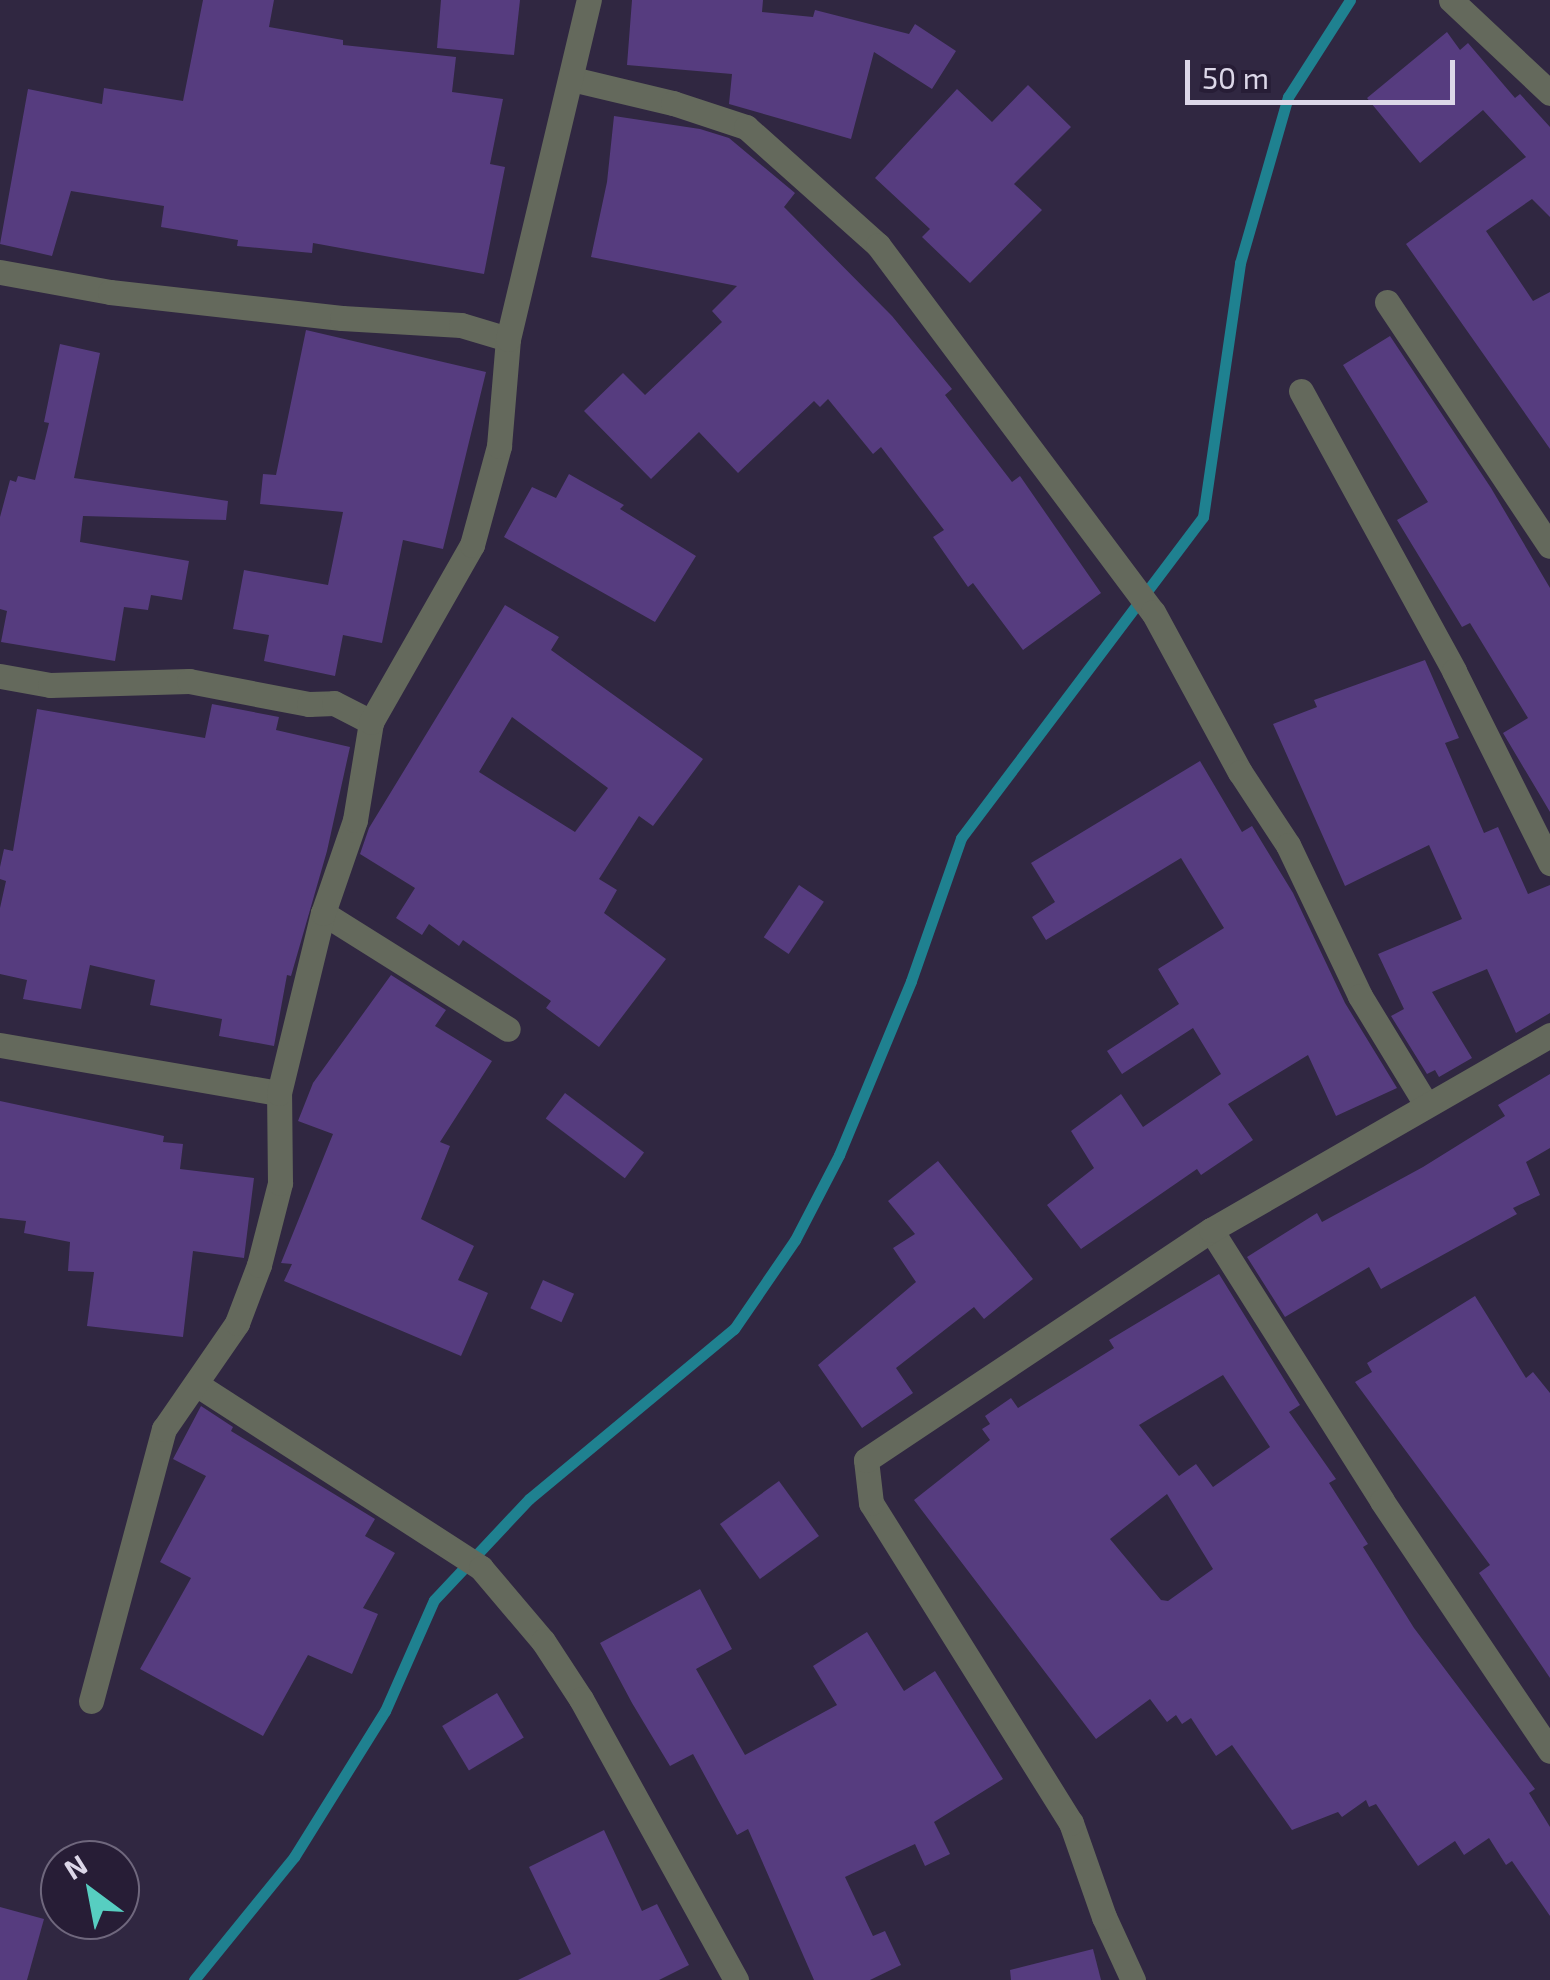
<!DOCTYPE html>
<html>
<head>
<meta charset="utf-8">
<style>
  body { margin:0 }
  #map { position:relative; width:1550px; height:1980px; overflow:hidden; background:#302741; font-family:"Exo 2",sans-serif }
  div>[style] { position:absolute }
  .stream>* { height:11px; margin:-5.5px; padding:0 5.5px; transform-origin:5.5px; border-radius:5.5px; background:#1f8190 }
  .building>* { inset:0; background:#563c7f; transform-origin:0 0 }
  .minor>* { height:25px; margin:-12.5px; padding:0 12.5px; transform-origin:12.5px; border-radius:12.5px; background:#64695c }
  span { translate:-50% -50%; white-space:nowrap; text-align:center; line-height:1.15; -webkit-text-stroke:8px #271d36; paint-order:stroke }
  .north { position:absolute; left:40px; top:1840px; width:100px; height:100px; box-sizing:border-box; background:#271d36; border:2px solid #6f677d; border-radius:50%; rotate:328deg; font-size:28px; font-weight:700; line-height:40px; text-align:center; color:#dcd7e8 }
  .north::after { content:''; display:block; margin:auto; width:35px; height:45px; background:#57cec1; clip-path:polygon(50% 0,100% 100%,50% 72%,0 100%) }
  .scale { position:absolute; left:1185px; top:60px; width:270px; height:45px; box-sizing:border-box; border:5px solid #dcd7e8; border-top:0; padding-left:12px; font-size:30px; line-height:35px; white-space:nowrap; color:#dcd7e8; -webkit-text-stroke:8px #271d36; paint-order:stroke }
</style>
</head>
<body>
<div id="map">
  <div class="stream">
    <div style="left:194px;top:1980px;width:159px;rotate:-50.9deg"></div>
    <div style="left:294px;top:1857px;width:172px;rotate:-58.1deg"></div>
    <div style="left:385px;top:1711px;width:121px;rotate:-66.2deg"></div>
    <div style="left:434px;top:1600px;width:139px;rotate:-46.8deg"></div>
    <div style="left:529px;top:1499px;width:266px;rotate:-39.7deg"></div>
    <div style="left:734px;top:1329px;width:108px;rotate:-55.6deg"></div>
    <div style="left:795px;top:1240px;width:96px;rotate:-62.6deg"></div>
    <div style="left:839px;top:1155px;width:188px;rotate:-67.5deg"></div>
    <div style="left:911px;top:981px;width:151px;rotate:-70.7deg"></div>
    <div style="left:961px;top:838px;width:402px;rotate:-53deg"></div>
    <div style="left:1203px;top:517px;width:257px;rotate:-81.7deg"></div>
    <div style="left:1240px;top:263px;width:173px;rotate:-73.9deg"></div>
    <div style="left:1288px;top:97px;width:115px;rotate:-57.4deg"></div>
  </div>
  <div class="building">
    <div style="clip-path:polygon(203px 0,274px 0,269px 27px,343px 40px,343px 45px,456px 57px,452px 92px,503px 99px,490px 164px,505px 167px,484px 274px,313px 243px,312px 253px,237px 246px,238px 240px,161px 227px,164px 206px,71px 191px,52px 256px,0 244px,28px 89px,102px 104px,104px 88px,183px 101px)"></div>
    <div style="clip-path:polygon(441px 0,520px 0,514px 55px,437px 48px)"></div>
    <div style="clip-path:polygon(632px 0,763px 0,762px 12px,813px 17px,815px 10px,909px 34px,915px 24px,956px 51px,932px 89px,874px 52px,851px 139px,729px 104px,732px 74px,627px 65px)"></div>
    <div style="clip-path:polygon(1447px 32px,1460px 50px,1468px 43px,1515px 98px,1520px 94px,1550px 127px,1550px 217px,1532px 199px,1486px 231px,1533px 301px,1550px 292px,1550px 449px,1406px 244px,1526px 157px,1483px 110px,1420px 163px,1367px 98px)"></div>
    <div style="clip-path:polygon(1028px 85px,1071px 127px,1014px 184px,1042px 210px,970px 283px,922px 237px,930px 229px,875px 178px,957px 89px,992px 122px)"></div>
    <div style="clip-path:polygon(614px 116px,700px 129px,729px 138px,795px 193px,784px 207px,892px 316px,952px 389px,945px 395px,1012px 482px,1020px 476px,1101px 593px,1023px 650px,973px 583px,968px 587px,933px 537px,944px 530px,881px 447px,873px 454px,828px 399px,820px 407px,814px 401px,738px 473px,699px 432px,651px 479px,584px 411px,623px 373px,645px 395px,722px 322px,712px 311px,737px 286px,591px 257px,607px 182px)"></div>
    <div style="clip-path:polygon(306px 330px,486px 372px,443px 549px,403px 540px,382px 643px,343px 635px,335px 676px,264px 661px,269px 635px,233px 629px,244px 570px,328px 585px,343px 512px,260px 504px,263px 474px,276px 475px)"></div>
    <div style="clip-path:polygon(1390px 336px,1491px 488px,1550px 588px,1550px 812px,1503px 733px,1528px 718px,1470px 623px,1462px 627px,1397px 520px,1428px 502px,1343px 365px)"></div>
    <div style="clip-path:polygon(60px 344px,100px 353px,74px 478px,228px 501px,226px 520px,83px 516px,80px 542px,189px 561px,182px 600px,151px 595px,148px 610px,124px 607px,115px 661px,1px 642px,7px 611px,0 609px,0 517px,10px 480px,16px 482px,18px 476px,35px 480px,49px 423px,44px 422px)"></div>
    <div style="clip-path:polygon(569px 474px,624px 505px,620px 509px,696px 556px,655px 622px,504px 537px,532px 487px,556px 498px)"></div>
    <div style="clip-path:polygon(evenodd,505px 605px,559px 637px,551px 650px,703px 759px,653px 826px,639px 816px,599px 879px,617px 890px,604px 913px,666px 959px,599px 1047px,546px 1008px,551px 1001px,463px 940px,459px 946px,429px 924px,422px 935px,396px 918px,415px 888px,360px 854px,369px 828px,505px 605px,512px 717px,608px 788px,575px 832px,479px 772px,512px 717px)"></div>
    <div style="clip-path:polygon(1425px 660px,1459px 738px,1445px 743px,1484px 833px,1498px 827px,1528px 894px,1550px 885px,1550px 1013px,1516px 1033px,1487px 969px,1432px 992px,1472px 1058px,1439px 1077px,1435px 1070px,1427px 1074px,1391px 1016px,1404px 1009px,1378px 954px,1462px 919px,1429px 845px,1345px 886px,1273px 724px,1317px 707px,1314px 700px)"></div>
    <div style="clip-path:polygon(212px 704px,279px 717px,276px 730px,350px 747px,327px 851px,291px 976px,287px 975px,274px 1046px,219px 1036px,222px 1019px,150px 1005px,155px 980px,90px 965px,81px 1009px,23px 999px,27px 980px,0 974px,0 908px,6px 881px,0 879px,0 867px,4px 849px,13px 851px,37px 709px,205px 738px)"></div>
    <div style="clip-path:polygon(1200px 761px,1242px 832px,1252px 826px,1293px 893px,1345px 1003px,1397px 1088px,1336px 1116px,1308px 1055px,1228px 1104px,1253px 1140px,1201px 1175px,1197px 1169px,1081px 1249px,1047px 1205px,1094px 1168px,1071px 1131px,1121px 1094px,1143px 1127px,1221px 1074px,1193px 1028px,1122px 1074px,1107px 1051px,1179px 1004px,1158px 969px,1224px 928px,1181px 858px,1046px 940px,1032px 917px,1055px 902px,1031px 863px)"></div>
    <div style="left:799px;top:885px;width:30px;height:63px;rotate:34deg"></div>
    <div style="clip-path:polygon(391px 975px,446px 1010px,435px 1026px,492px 1061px,440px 1142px,450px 1146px,421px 1219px,474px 1246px,458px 1280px,488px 1293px,461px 1356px,284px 1281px,292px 1264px,281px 1263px,333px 1134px,298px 1121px,313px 1083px)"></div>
    <div style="clip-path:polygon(1550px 1074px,1550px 1148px,1526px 1162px,1540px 1195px,1513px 1208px,1517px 1214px,1381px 1289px,1369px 1267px,1285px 1317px,1247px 1257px,1317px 1213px,1322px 1222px,1423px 1167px,1505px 1116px,1498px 1105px)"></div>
    <div style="left:565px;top:1093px;width:99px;height:32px;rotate:37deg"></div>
    <div style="clip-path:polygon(0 1101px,164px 1136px,163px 1142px,183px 1144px,180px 1169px,254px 1178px,244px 1258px,193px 1251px,183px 1337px,87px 1326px,94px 1272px,68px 1271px,70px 1242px,24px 1233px,26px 1221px,0 1218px)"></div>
    <div style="clip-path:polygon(938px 1161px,1033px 1279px,984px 1319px,974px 1307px,896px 1368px,913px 1393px,862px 1428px,818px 1365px,916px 1282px,893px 1248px,915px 1234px,888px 1201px)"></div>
    <div style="clip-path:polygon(evenodd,1219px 1274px,1300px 1405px,1289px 1412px,1336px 1479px,1329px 1483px,1368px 1544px,1363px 1547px,1414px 1628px,1535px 1789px,1529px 1793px,1550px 1827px,1550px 1916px,1512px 1861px,1506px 1865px,1489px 1838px,1464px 1855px,1455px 1841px,1418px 1866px,1376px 1804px,1369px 1807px,1366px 1800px,1342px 1817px,1338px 1812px,1292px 1830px,1232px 1745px,1216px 1756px,1191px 1718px,1182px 1724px,1176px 1715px,1167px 1722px,1150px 1699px,1096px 1739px,914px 1500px,990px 1440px,982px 1429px,990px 1424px,985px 1416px,1011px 1398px,1018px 1408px,1114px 1348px,1109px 1340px,1219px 1274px,1223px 1375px,1270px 1447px,1213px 1487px,1196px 1464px,1179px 1476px,1139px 1425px,1223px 1375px,1219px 1274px,1167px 1494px,1213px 1569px,1168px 1601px,1161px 1600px,1110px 1539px,1167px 1494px)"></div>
    <div style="left:543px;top:1280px;width:34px;height:31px;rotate:24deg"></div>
    <div style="clip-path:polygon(1475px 1296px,1526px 1378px,1533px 1372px,1550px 1393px,1550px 1678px,1479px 1573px,1490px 1565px,1355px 1382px,1372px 1372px,1367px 1363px)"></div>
    <div style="clip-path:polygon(201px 1406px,233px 1427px,231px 1431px,375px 1519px,365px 1536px,395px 1553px,363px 1608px,378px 1614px,352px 1674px,308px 1655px,263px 1736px,140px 1669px,191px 1578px,160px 1562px,206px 1476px,173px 1459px)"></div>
    <div style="left:779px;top:1481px;width:68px;height:73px;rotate:54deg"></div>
    <div style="clip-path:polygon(700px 1589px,732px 1649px,696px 1669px,745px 1755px,837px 1705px,813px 1666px,867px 1632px,904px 1691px,935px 1671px,1003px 1779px,934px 1822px,950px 1854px,925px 1866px,915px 1844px,845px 1877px,873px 1936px,885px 1931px,901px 1965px,870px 1980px,814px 1980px,748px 1829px,737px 1835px,693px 1754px,670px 1766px,632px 1703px,600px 1643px)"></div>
    <div style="left:497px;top:1693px;width:52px;height:64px;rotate:59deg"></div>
    <div style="clip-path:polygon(604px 1830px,642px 1911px,657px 1904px,689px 1965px,659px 1980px,518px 1980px,571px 1954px,529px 1867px)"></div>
    <div style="clip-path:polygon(0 1907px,44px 1919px,27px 1980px,0 1980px)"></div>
    <div style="clip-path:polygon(1093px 1949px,1101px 1980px,1011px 1980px,1010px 1970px)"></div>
  </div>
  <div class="minor">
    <div style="left:1451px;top:0;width:136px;rotate:43.2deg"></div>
    <div style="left:572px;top:79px;width:104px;rotate:13.4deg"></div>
    <div style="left:673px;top:103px;width:77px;rotate:18.2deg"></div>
    <div style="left:746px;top:127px;width:177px;rotate:41.8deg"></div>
    <div style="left:878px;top:245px;width:459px;rotate:53.2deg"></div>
    <div style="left:1153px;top:612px;width:182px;rotate:61.5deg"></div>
    <div style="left:1240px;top:772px;width:87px;rotate:56.7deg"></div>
    <div style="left:1288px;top:845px;width:167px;rotate:64.5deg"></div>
    <div style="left:1360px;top:996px;width:127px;rotate:58.6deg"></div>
    <div style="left:0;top:272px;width:112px;rotate:10.3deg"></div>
    <div style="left:110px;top:292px;width:233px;rotate:6.4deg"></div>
    <div style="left:342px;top:318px;width:119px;rotate:3.4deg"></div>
    <div style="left:461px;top:325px;width:49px;rotate:16.6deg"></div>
    <div style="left:1387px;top:302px;width:293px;rotate:56.3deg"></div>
    <div style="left:1301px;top:391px;width:319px;rotate:61.3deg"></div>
    <div style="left:1454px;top:671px;width:215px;rotate:63.4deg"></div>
    <div style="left:0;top:676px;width:51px;rotate:10.2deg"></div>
    <div style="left:50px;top:685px;width:139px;rotate:-1.6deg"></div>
    <div style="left:189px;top:681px;width:122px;rotate:10.9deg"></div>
    <div style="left:309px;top:704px;width:25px;rotate:-2deg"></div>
    <div style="left:334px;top:703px;width:42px;rotate:27.2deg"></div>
    <div style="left:323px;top:913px;width:218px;rotate:32.1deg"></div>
    <div style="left:0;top:1045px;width:283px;rotate:9.8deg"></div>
    <div style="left:1211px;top:1230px;width:320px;rotate:57.7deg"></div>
    <div style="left:1382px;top:1501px;width:301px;rotate:56.1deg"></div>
    <div style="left:196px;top:1384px;width:339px;rotate:32.8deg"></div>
    <div style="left:481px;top:1568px;width:96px;rotate:49.7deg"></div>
    <div style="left:543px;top:1641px;width:69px;rotate:56.8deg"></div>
    <div style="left:581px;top:1699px;width:321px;rotate:61.1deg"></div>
    <div style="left:91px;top:1701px;width:282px;rotate:-75deg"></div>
    <div style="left:164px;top:1429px;width:129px;rotate:-55.4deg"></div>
    <div style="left:237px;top:1323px;width:62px;rotate:-69.2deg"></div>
    <div style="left:259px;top:1265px;width:85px;rotate:-75.6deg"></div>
    <div style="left:280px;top:1183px;width:90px;rotate:-90.6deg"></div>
    <div style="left:279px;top:1093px;width:185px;rotate:-76.3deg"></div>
    <div style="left:323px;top:913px;width:98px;rotate:-71deg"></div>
    <div style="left:355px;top:820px;width:99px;rotate:-80.7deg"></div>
    <div style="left:371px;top:722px;width:204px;rotate:-60.3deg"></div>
    <div style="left:472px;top:545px;width:103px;rotate:-74.7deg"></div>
    <div style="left:499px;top:446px;width:107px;rotate:-85.2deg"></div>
    <div style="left:508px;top:339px;width:349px;rotate:-76.6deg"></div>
    <div style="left:1133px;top:1980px;width:69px;rotate:-114.7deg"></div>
    <div style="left:1104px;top:1917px;width:100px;rotate:-109.3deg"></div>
    <div style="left:1071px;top:1823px;width:377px;rotate:-122deg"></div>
    <div style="left:871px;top:1503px;width:43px;rotate:-96.6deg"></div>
    <div style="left:866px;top:1460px;width:415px;rotate:-33.7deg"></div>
    <div style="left:1211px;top:1230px;width:391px;rotate:-29.9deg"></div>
  </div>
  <div class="north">N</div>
  <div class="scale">50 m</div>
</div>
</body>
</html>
